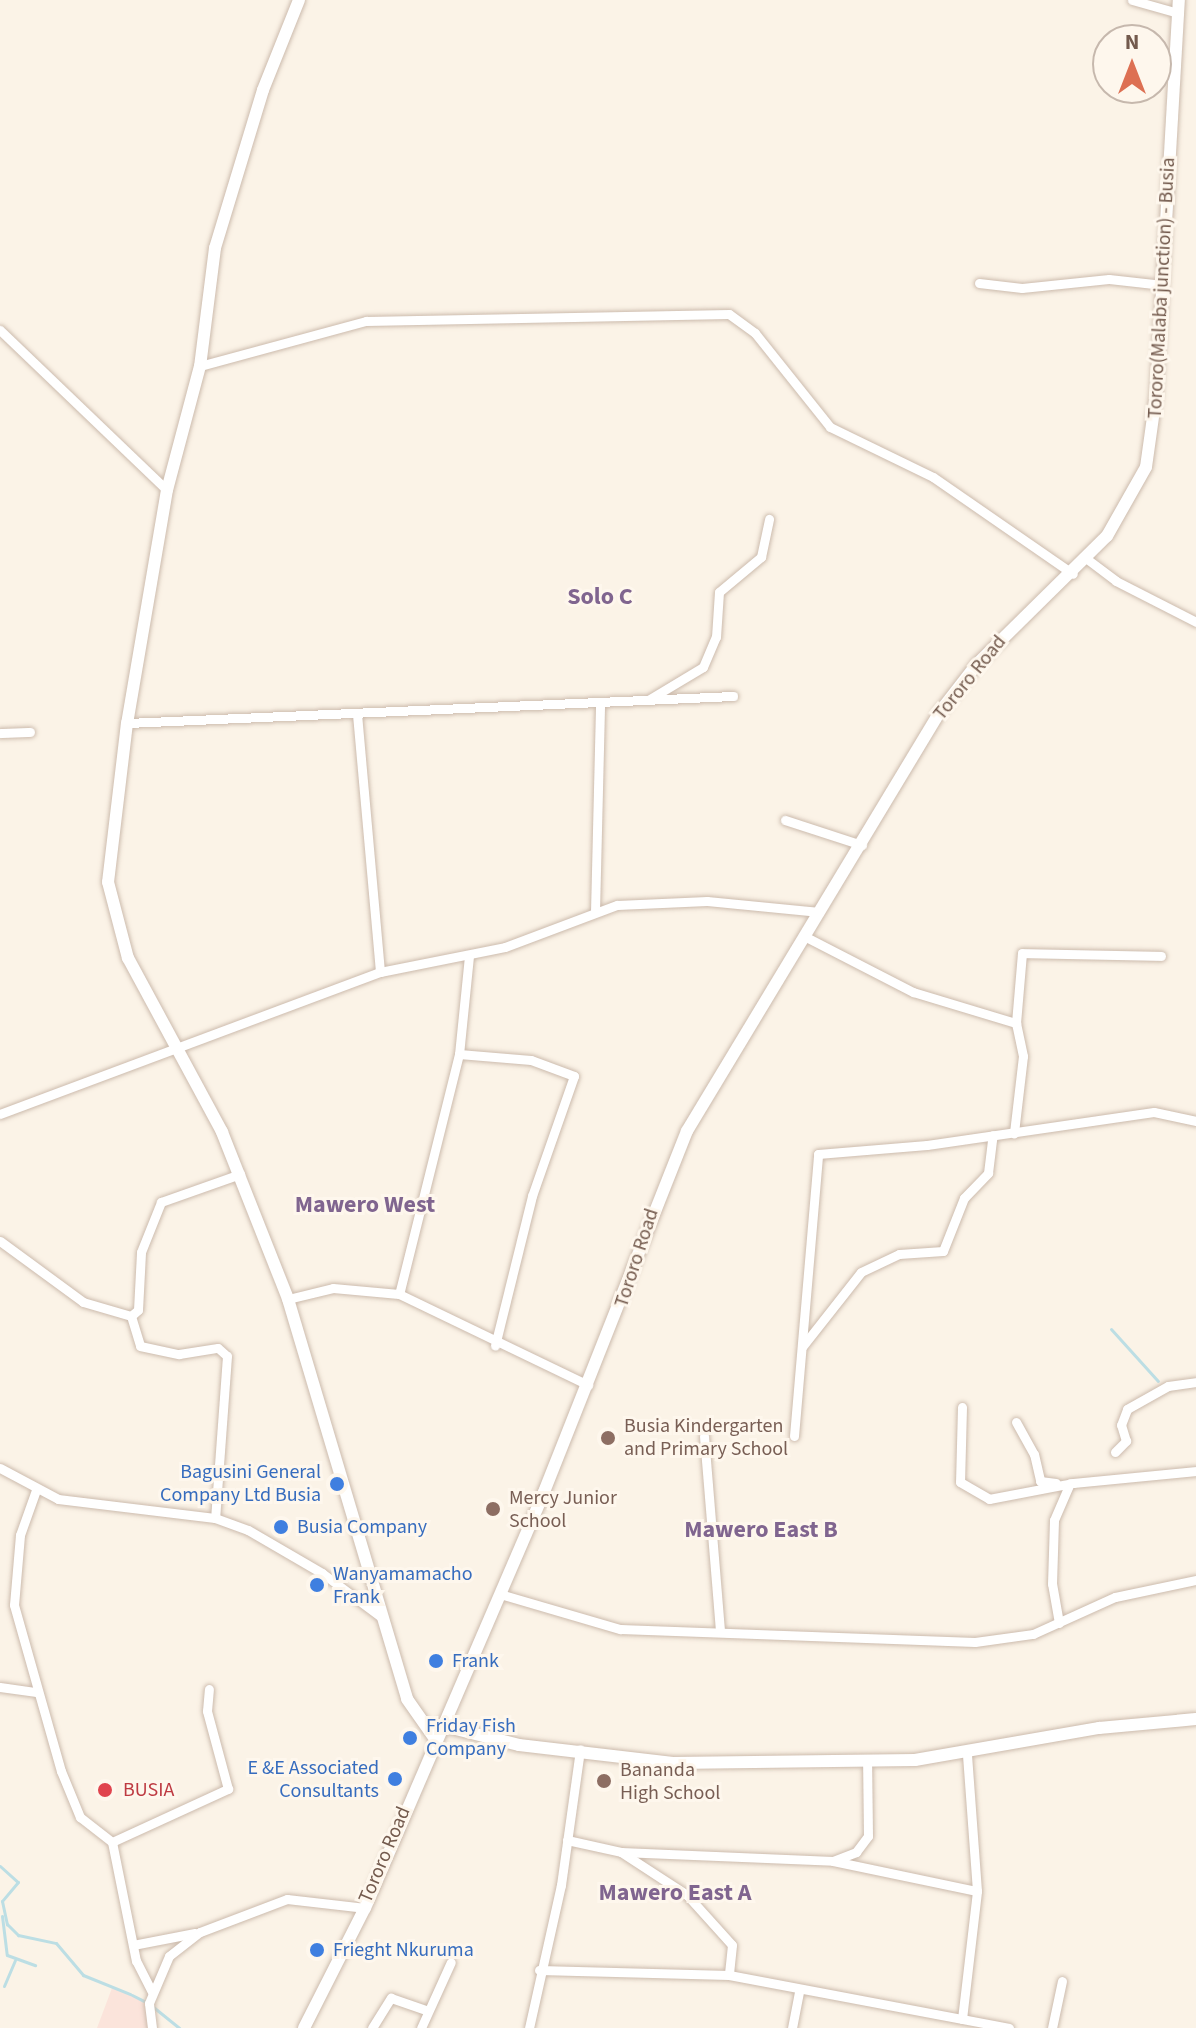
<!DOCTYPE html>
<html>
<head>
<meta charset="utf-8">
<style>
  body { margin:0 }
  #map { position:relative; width:1196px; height:2028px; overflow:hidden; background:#fbf3e7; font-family:"Source Sans 3",sans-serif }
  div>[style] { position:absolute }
  .commercial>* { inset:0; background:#fbe4db }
  .stream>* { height:3px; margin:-1.5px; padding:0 1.5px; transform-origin:1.5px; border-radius:1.5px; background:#bcdee4 }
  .roads { filter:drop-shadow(0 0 2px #ccbbad) drop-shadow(0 0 2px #ccbbad) }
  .street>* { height:9px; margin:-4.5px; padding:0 4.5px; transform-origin:4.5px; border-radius:4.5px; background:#fff }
  .secondary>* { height:12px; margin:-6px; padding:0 6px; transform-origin:6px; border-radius:6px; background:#fff }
  .dots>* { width:22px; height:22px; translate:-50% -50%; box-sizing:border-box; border:4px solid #fef7ed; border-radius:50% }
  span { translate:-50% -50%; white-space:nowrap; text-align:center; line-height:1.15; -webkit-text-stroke:6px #fef7ed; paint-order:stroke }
  .street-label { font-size:20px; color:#735a4d }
  .education-label { font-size:20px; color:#785e54 }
  .left { translate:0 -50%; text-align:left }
  .shop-label { font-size:20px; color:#366cbe }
  .right { translate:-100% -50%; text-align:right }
  .health-label { font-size:20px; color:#be3a42 }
  .quarter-label { font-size:24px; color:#80658f; font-weight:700 }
  .north { position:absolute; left:1092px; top:24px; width:80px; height:80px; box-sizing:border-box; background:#fef7ed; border:2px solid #c6b8ad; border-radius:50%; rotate:0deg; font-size:22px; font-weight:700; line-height:32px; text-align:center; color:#735a4d }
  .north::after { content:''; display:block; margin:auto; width:28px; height:36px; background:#dd7053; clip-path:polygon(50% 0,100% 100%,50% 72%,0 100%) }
</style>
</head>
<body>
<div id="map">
  <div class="commercial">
    <div style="clip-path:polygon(112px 1988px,146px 2001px,149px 2028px,97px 2028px)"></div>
  </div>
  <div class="stream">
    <div style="left:1111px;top:1329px;width:70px;rotate:47.9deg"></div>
    <div style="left:0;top:1866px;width:24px;rotate:42deg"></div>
    <div style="left:18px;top:1882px;width:25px;rotate:130deg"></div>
    <div style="left:2px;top:1901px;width:24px;rotate:78deg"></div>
    <div style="left:7px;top:1924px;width:16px;rotate:45deg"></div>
    <div style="left:18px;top:1935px;width:39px;rotate:12deg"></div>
    <div style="left:56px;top:1943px;width:42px;rotate:49.8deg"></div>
    <div style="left:83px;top:1975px;width:51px;rotate:22deg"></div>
    <div style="left:2px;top:1916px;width:39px;rotate:83deg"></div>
    <div style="left:7px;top:1955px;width:30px;rotate:20deg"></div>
    <div style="left:4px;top:1986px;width:28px;rotate:-67deg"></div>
    <div style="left:132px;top:1995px;width:13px;rotate:27deg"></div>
    <div style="left:152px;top:2006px;width:35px;rotate:39deg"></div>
  </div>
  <div class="roads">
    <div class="street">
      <div style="left:1132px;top:0;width:48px;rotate:15.8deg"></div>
      <div style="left:979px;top:283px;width:43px;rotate:6.6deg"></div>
      <div style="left:1022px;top:288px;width:87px;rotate:-5.9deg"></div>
      <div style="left:1109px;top:279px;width:54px;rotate:6.3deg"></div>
      <div style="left:0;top:330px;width:231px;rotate:43.8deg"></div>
      <div style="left:200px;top:366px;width:172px;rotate:-15.2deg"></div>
      <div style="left:366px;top:321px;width:363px;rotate:-1.1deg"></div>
      <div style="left:729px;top:314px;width:32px;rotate:36deg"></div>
      <div style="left:755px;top:333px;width:120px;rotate:51.4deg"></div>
      <div style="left:830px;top:427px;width:114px;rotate:25.9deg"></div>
      <div style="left:933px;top:477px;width:170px;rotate:34.7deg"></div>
      <div style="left:1087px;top:559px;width:36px;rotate:37deg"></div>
      <div style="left:1116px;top:581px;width:90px;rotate:27.1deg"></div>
      <div style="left:648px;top:700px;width:64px;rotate:-31deg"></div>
      <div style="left:703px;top:667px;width:33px;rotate:-67deg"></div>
      <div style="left:716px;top:637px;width:45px;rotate:-86.2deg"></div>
      <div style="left:719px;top:592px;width:55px;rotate:-39.8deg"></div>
      <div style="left:761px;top:557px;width:39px;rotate:-78deg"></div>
      <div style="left:357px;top:714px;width:259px;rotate:84.9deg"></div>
      <div style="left:127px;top:723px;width:607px;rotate:-2.55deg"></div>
      <div style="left:0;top:733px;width:30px;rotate:-2deg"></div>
      <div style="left:785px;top:820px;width:81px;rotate:18deg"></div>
      <div style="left:595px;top:912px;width:207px;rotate:-88.6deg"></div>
      <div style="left:804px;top:936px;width:123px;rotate:27.2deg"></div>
      <div style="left:913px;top:992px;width:108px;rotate:16.8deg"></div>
      <div style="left:1016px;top:1023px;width:34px;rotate:78deg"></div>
      <div style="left:1023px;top:1056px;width:78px;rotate:96.7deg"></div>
      <div style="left:469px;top:956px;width:99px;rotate:95.8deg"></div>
      <div style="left:459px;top:1054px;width:247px;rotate:104deg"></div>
      <div style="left:399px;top:1294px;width:210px;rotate:25.7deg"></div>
      <div style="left:1016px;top:1023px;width:70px;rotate:-85.1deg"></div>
      <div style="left:1022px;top:953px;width:139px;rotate:1.2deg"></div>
      <div style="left:459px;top:1054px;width:72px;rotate:4.8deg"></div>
      <div style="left:531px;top:1060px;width:46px;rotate:20.4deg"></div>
      <div style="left:574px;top:1076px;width:127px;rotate:109.3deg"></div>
      <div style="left:532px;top:1196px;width:154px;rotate:103.9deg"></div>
      <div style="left:0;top:1114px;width:406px;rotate:-20.5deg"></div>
      <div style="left:380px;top:972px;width:127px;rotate:-11.3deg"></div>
      <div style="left:505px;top:947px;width:120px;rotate:-20.6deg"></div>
      <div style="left:617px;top:905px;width:90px;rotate:-2.5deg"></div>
      <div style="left:707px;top:901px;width:113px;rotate:5.6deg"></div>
      <div style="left:0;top:1241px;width:103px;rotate:36.3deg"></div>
      <div style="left:83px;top:1302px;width:50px;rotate:16.3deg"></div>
      <div style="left:131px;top:1316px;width:9px;rotate:-41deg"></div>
      <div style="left:138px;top:1310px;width:58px;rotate:-87deg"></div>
      <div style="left:141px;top:1252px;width:54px;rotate:-68.2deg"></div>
      <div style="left:161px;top:1202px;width:84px;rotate:-19.5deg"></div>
      <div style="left:288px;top:1299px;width:46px;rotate:-13.7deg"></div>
      <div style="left:333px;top:1288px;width:66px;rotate:5.2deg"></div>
      <div style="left:131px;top:1316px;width:31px;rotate:73deg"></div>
      <div style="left:140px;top:1346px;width:40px;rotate:12deg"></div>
      <div style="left:179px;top:1354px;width:39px;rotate:-9deg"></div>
      <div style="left:218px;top:1348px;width:12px;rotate:42deg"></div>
      <div style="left:227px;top:1356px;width:162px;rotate:94.2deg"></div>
      <div style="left:802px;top:1347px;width:95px;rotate:-51.8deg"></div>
      <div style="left:861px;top:1272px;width:42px;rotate:-25.3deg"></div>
      <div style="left:899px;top:1254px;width:44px;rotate:-3.9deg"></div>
      <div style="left:943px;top:1251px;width:57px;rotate:-68.4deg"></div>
      <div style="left:964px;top:1198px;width:35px;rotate:-46deg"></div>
      <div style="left:988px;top:1173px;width:38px;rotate:-83deg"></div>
      <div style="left:962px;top:1407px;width:75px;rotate:91.5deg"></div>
      <div style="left:960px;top:1482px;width:34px;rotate:30deg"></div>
      <div style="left:989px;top:1499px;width:86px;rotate:-10.8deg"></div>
      <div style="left:1073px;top:1483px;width:124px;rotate:-5.6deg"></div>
      <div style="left:1016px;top:1422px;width:37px;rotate:61deg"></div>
      <div style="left:1034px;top:1454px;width:28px;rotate:77deg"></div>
      <div style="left:1040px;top:1481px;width:16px;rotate:7deg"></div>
      <div style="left:704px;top:1436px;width:194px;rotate:85.3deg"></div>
      <div style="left:794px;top:1436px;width:283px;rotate:-85.1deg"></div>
      <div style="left:818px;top:1154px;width:109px;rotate:-4.7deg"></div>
      <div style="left:927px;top:1145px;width:229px;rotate:-8.3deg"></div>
      <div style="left:1154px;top:1112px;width:43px;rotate:12.1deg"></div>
      <div style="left:1115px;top:1452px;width:16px;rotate:-45deg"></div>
      <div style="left:1126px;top:1441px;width:17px;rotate:-107deg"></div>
      <div style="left:1121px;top:1425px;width:17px;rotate:-69deg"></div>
      <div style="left:1127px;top:1409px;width:47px;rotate:-29.3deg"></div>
      <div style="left:1168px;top:1386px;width:28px;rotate:-8deg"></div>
      <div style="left:0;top:1468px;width:66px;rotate:28.1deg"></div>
      <div style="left:58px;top:1499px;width:158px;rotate:6.9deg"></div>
      <div style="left:215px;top:1518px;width:35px;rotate:20deg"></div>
      <div style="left:248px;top:1530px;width:86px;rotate:30.2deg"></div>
      <div style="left:322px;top:1573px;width:74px;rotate:36.7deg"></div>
      <div style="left:36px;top:1490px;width:48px;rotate:109.6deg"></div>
      <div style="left:20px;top:1535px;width:70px;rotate:94.9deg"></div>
      <div style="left:14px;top:1605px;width:173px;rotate:74.2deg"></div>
      <div style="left:61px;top:1771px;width:50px;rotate:67.6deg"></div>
      <div style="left:80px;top:1817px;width:41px;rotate:38deg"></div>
      <div style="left:500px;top:1594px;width:125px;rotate:16.3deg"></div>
      <div style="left:620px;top:1629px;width:355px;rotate:2.1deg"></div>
      <div style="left:975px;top:1642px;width:59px;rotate:-7.9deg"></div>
      <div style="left:1033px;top:1634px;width:90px;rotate:-24.3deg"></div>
      <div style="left:1115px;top:1597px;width:83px;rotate:-11.9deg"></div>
      <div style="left:1059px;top:1623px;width:40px;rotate:-100deg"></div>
      <div style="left:1052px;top:1584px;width:64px;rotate:-88.2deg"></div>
      <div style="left:1054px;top:1520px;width:40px;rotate:-66.6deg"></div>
      <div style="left:0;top:1687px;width:35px;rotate:8deg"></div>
      <div style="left:567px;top:1840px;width:55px;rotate:12.5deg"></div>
      <div style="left:621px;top:1852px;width:79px;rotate:33.1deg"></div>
      <div style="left:687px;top:1895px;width:67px;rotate:48deg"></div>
      <div style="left:732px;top:1945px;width:30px;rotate:96deg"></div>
      <div style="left:621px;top:1852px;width:212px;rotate:2.4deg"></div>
      <div style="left:833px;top:1861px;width:25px;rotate:-21deg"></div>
      <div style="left:856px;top:1852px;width:20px;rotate:-53deg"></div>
      <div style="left:868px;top:1836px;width:77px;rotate:-90.7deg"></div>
      <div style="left:833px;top:1861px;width:147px;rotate:11.8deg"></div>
      <div style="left:133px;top:1945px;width:63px;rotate:-11deg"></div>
      <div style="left:539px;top:1970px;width:190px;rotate:1.5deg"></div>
      <div style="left:729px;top:1975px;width:285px;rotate:10.7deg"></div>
      <div style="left:152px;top:1992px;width:35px;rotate:-117deg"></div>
      <div style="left:136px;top:1961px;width:121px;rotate:-101.4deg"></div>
      <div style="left:112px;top:1842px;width:128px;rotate:-24.6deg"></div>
      <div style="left:228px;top:1789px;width:81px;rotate:-105.1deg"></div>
      <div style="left:207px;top:1711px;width:22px;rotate:-85deg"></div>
      <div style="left:962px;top:2019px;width:129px;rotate:-83.3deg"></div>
      <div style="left:977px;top:1891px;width:136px;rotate:-94.2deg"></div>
      <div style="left:152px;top:2028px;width:25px;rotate:-97deg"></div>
      <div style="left:149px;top:2003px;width:51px;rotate:-66.9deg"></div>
      <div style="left:169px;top:1956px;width:39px;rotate:-38deg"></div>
      <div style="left:200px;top:1932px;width:93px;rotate:-20.8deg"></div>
      <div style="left:287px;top:1899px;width:79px;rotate:6.6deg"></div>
      <div style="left:372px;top:2028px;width:36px;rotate:-58deg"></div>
      <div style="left:391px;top:1998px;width:39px;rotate:19deg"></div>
      <div style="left:421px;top:2028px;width:72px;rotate:-65.6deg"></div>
      <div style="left:529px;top:2028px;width:147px;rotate:-77.4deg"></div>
      <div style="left:561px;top:1885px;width:137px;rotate:-82deg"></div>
      <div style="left:792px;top:2028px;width:36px;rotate:-79deg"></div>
      <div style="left:1052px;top:2028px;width:48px;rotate:-78deg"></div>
    </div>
    <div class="secondary">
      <div style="left:299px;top:0;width:97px;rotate:111.8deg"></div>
      <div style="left:263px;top:90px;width:165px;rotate:106.9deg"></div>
      <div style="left:215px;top:248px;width:119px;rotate:97.2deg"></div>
      <div style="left:200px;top:366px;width:128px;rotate:104.9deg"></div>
      <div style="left:167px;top:490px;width:236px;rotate:99.7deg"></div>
      <div style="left:127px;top:723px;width:160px;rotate:96.8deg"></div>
      <div style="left:108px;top:882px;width:79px;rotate:75.3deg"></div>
      <div style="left:128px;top:958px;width:198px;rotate:61.6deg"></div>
      <div style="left:222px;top:1132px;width:180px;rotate:68.4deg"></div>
      <div style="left:288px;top:1299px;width:417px;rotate:73.4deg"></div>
      <div style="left:407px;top:1699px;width:49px;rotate:55deg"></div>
      <div style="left:440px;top:1725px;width:81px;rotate:14.2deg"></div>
      <div style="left:519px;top:1745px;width:155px;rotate:6.7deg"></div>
      <div style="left:673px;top:1763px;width:242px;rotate:-0.7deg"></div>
      <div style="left:915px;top:1760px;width:187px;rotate:-9.9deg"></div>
      <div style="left:1099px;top:1728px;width:97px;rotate:-5.3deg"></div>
      <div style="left:304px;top:2028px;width:135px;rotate:-63.1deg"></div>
      <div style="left:365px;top:1908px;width:453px;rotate:-66.7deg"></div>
      <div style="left:544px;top:1492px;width:388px;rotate:-68.4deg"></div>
      <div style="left:687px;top:1131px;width:488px;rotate:-58.9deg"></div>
      <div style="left:939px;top:713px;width:62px;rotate:-52.2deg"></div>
      <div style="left:977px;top:664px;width:182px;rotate:-44.6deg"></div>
      <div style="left:1107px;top:536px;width:79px;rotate:-60.5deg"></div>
      <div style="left:1146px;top:467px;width:72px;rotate:-82deg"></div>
      <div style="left:1156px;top:396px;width:397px;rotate:-86.7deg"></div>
    </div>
  </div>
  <div class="dots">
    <div style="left:608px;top:1438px;background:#8d6e63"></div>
    <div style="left:337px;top:1484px;background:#3f7fe0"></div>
    <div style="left:493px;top:1509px;background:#8d6e63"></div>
    <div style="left:281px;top:1527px;background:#3f7fe0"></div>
    <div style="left:317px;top:1585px;background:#3f7fe0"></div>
    <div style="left:436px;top:1661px;background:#3f7fe0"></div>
    <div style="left:410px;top:1738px;background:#3f7fe0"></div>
    <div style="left:395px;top:1779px;background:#3f7fe0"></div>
    <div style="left:604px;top:1781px;background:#8d6e63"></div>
    <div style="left:105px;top:1790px;background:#e0444e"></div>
    <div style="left:317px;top:1950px;background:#3f7fe0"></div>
  </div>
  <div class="street-label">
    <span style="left:1162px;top:288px;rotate:-87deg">Tororo(Malaba junction) - Busia</span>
    <span style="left:970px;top:678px;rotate:-51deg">Tororo Road</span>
    <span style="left:637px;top:1258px;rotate:-72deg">Tororo Road</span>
    <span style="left:385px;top:1855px;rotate:-67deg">Tororo Road</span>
  </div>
  <div class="education-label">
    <span class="left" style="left:624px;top:1438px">Busia Kindergarten<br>and Primary School</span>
    <span class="left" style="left:509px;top:1510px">Mercy Junior<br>School</span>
    <span class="left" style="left:620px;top:1782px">Bananda<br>High School</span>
  </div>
  <div class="shop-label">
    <span class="right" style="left:321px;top:1484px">Bagusini General<br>Company Ltd Busia</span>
    <span class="left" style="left:297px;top:1527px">Busia Company</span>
    <span class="left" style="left:333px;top:1586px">Wanyamamacho<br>Frank</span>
    <span class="left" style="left:452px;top:1661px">Frank</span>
    <span class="left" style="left:426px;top:1738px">Friday Fish<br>Company</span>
    <span class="right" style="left:379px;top:1780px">E &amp;E Associated<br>Consultants</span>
    <span class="left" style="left:333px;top:1950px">Frieght Nkuruma</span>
  </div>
  <div class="health-label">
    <span class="left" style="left:123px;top:1790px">BUSIA</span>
  </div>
  <div class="quarter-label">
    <span style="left:600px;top:597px">Solo C</span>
    <span style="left:365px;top:1205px">Mawero West</span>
    <span style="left:761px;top:1530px">Mawero East B</span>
    <span style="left:675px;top:1893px">Mawero East A</span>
  </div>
  <div class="north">N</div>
</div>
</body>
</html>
